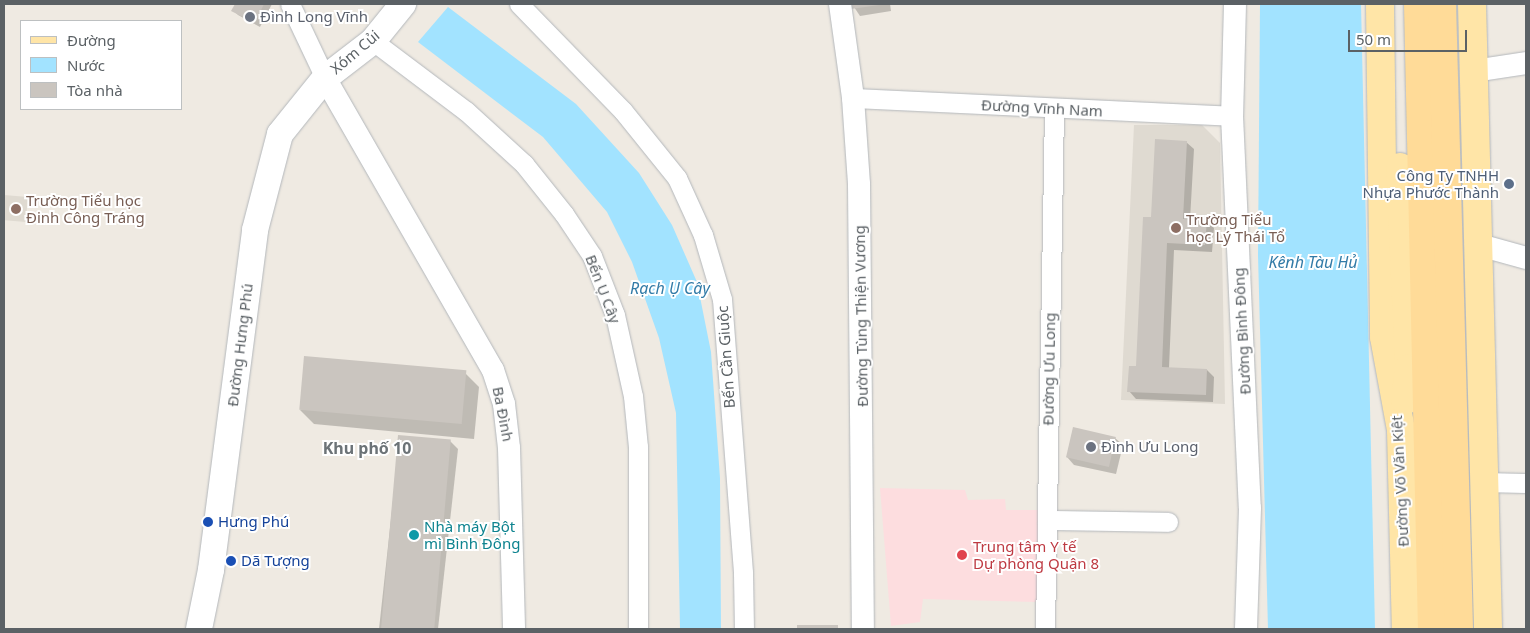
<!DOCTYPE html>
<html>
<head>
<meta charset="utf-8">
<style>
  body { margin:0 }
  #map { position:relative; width:1530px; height:633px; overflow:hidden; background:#efeae2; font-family:"Noto Sans",sans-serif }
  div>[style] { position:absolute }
  .education>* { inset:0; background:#dfdad1; transform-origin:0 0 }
  .medical>* { inset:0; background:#fddddf }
  .water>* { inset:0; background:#a2e3ff }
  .shadow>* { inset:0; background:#0003; transform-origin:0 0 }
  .building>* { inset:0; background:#cac5bf; transform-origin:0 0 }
  .roads { filter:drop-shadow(0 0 1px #b3b7bb) drop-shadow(0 0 1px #b3b7bb) }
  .minor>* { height:19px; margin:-9.5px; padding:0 9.5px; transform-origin:9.5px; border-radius:9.5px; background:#fff }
  .tertiary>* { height:22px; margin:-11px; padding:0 11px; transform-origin:11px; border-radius:11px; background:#fff }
  .secondary>* { height:26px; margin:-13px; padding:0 13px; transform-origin:13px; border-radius:13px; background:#fff }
  .primary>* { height:28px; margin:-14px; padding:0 14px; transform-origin:14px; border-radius:14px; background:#ffe5a7 }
  .trunk>* { height:28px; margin:-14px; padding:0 14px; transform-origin:14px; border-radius:14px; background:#ffdb98 }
  .dots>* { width:14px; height:14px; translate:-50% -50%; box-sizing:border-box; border:2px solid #fff; border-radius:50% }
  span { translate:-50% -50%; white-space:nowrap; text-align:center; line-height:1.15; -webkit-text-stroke:4px #fff; paint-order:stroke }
  .worship-label { font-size:15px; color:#5b616d }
  .left { translate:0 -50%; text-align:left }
  .street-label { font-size:15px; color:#5b6165 }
  .service-label { font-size:15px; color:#4e5e75 }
  .right { translate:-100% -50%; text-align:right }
  .education-label { font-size:15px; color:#785e54 }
  .transit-label { font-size:15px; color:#164399 }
  .culture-label { font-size:15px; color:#0d838f }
  .health-label { font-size:15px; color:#be3a42 }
  .water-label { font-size:16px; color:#327ba7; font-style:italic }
  .neighbourhood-label { font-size:16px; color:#6c7377; font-weight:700 }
  .frame { position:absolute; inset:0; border:5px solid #5b6165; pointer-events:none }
  .legend { position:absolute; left:20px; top:20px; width:162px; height:90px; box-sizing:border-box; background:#fff; border:1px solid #bdc0c1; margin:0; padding:6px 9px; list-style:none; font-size:15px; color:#5b6165 }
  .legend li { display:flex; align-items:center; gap:10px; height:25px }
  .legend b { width:25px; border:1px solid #bdc0c1 }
  .scale { position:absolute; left:1348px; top:30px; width:119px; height:22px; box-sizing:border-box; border:2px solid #5b6165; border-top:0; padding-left:6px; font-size:15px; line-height:18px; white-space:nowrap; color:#5b6165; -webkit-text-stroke:4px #fff; paint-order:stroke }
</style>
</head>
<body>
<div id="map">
  <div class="education">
    <div style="clip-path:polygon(1134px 125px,1202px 125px,1220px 143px,1225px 404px,1121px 400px)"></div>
    <div style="left:4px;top:195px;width:24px;height:25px;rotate:5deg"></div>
  </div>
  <div class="medical">
    <div style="clip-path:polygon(880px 488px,965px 490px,968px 500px,1005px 499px,1006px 510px,1040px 510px,1037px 602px,923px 599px,920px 622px,891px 626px)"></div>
  </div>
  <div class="water">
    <div style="clip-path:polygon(1260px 4px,1361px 4px,1375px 629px,1268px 629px,1258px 255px)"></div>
    <div style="clip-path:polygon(448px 7px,576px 104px,639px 173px,672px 225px,697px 282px,711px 352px,720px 478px,721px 629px,680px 629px,676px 413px,659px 338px,632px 262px,607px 212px,543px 137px,418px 42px)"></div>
  </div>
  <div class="shadow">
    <div style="clip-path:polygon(236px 4px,272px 4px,260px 27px,238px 15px,233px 10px)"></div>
    <div style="clip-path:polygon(852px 4px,890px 4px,891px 11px,860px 16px)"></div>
    <div style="clip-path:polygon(1186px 142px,1194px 149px,1190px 220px,1206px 221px,1214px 228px,1212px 252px,1174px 250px,1169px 368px,1207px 370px,1214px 377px,1213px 402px,1136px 399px,1129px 391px,1137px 368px,1152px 218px)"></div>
    <div style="clip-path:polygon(465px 373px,479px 387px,474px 439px,314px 424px,300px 410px)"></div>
    <div style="clip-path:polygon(400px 436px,450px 441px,458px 449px,438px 629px,379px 629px)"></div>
    <div style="clip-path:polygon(1115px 438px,1123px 445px,1116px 474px,1074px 465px,1067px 457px)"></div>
    <div style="left:798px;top:626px;width:39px;height:3px"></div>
  </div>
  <div class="building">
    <div style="clip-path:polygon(235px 4px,264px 4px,255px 23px,231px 11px)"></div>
    <div style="clip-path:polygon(850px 4px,879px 4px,879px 5px,851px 9px)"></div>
    <div style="clip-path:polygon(1155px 139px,1187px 141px,1183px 219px,1207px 220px,1205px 245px,1167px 243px,1162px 367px,1207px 369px,1206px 395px,1127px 392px,1129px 366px,1136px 366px,1143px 217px,1151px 217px)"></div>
    <div style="left:304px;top:356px;width:163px;height:54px;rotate:5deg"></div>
    <div style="left:1073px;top:427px;width:44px;height:31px;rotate:13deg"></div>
    <div style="left:398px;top:435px;width:53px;height:195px;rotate:5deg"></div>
    <div style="left:797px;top:625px;width:41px;height:4px"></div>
  </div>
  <div class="roads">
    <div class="minor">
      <div style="left:290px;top:4px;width:82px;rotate:64.7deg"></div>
      <div style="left:519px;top:4px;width:149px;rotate:45.8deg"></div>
      <div style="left:623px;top:111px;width:86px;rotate:51.1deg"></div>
      <div style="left:677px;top:178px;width:63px;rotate:65.5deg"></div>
      <div style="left:703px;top:235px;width:67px;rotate:73.5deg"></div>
      <div style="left:722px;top:299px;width:275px;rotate:85.6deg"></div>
      <div style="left:743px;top:573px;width:56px;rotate:89deg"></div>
      <div style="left:373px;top:41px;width:116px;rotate:37deg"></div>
      <div style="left:466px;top:111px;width:79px;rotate:42.4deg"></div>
      <div style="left:524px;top:164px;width:64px;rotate:51.3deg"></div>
      <div style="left:564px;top:214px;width:50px;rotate:56.3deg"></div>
      <div style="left:592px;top:256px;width:63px;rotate:68.7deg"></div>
      <div style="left:615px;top:315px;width:83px;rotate:77.5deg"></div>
      <div style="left:633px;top:396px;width:51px;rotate:84.4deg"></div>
      <div style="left:638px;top:447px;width:182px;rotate:90deg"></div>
      <div style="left:853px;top:98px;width:379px;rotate:2.7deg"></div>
      <div style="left:1483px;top:482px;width:43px;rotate:1.3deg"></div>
      <div style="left:1047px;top:520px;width:121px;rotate:0.9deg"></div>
      <div style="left:1045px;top:629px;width:520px;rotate:-89.01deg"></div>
    </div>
    <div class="tertiary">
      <div style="left:840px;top:4px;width:95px;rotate:82.1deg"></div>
      <div style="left:853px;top:98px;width:86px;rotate:86deg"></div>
      <div style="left:859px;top:184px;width:445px;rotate:89.5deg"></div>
      <div style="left:1235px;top:4px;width:112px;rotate:91.5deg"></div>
      <div style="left:1232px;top:116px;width:392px;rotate:87.4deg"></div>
      <div style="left:1250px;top:508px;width:121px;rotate:91.9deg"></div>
      <div style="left:1474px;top:71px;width:53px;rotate:-8.7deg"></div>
      <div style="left:325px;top:78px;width:337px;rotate:60.1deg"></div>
      <div style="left:493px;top:370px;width:36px;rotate:72deg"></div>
      <div style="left:504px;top:404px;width:44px;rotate:83.5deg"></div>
      <div style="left:509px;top:448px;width:181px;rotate:88.4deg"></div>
      <div style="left:1476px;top:244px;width:52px;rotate:15.6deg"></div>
    </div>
    <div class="secondary">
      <div style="left:199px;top:629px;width:60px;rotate:-78.5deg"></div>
      <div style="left:211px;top:570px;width:343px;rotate:-82.6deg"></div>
      <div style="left:255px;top:230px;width:99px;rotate:-75.4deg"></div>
      <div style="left:280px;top:134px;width:72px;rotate:-51.2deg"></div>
      <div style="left:325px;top:78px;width:61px;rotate:-37.6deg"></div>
      <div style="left:373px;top:41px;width:48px;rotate:-51deg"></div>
    </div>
    <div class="primary">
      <div style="left:1380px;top:4px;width:333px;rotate:89.3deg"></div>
      <div style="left:1384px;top:337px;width:95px;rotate:79.6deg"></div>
      <div style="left:1401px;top:430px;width:199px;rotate:88.6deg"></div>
      <div style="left:1472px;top:4px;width:625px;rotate:88.53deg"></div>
      <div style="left:1400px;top:167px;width:201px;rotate:87.4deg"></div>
      <div style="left:1409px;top:368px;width:33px;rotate:97deg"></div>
    </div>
    <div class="trunk">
      <div style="left:1418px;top:4px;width:625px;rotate:88.72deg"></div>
      <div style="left:1442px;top:4px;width:625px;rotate:88.44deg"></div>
    </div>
  </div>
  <div class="dots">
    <div style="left:250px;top:17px;background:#6b7280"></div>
    <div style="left:1509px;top:184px;background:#5c6f8a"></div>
    <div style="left:16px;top:209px;background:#8d6e63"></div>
    <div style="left:1176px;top:228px;background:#8d6e63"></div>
    <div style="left:1091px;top:447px;background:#6b7280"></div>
    <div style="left:208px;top:522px;background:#1a4fb4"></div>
    <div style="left:414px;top:535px;background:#0f9aa8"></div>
    <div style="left:962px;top:555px;background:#e0444e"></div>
    <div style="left:231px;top:561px;background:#1a4fb4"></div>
  </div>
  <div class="worship-label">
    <span class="left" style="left:260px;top:17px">Đình Long Vĩnh</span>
    <span class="left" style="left:1101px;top:447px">Đình Ưu Long</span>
  </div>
  <div class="street-label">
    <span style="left:355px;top:52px;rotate:-40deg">Xóm Củi</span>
    <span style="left:1042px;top:108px;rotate:3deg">Đường Vĩnh Nam</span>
    <span style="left:603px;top:289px;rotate:69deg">Bến Ụ Cây</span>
    <span style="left:861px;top:316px;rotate:-91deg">Đường Tùng Thiện Vương</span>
    <span style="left:1242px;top:331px;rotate:-93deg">Đường Bình Đông</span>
    <span style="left:240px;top:345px;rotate:-83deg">Đường Hưng Phú</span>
    <span style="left:726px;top:357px;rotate:-94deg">Bến Cần Giuộc</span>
    <span style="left:1049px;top:369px;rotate:-89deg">Đường Ưu Long</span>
    <span style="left:503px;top:414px;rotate:79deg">Ba Đình</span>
    <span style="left:1400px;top:481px;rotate:-93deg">Đường Võ Văn Kiệt</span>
  </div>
  <div class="service-label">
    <span class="right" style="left:1499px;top:184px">Công Ty TNHH<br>Nhựa Phước Thành</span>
  </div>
  <div class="education-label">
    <span class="left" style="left:26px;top:209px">Trường Tiểu học<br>Đinh Công Tráng</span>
    <span class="left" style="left:1186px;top:228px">Trường Tiểu<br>học Lý Thái Tổ</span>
  </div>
  <div class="transit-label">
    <span class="left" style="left:218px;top:522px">Hưng Phú</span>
    <span class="left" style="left:241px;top:561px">Dã Tượng</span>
  </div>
  <div class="culture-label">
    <span class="left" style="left:424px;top:535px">Nhà máy Bột<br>mì Bình Đông</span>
  </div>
  <div class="health-label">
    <span class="left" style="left:973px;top:555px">Trung tâm Y tế<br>Dự phòng Quận 8</span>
  </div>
  <div class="water-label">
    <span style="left:1313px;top:262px">Kênh Tàu Hủ</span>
    <span style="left:670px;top:288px">Rạch Ụ Cây</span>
  </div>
  <div class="neighbourhood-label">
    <span style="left:367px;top:448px">Khu phố 10</span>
  </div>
  <div class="frame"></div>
  <ul class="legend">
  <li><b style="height:6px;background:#ffe5a7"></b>Đường</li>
  <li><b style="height:14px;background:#a2e3ff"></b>Nước</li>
  <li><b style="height:14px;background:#cac5bf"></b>Tòa nhà</li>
  </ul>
  <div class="scale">50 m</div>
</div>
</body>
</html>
